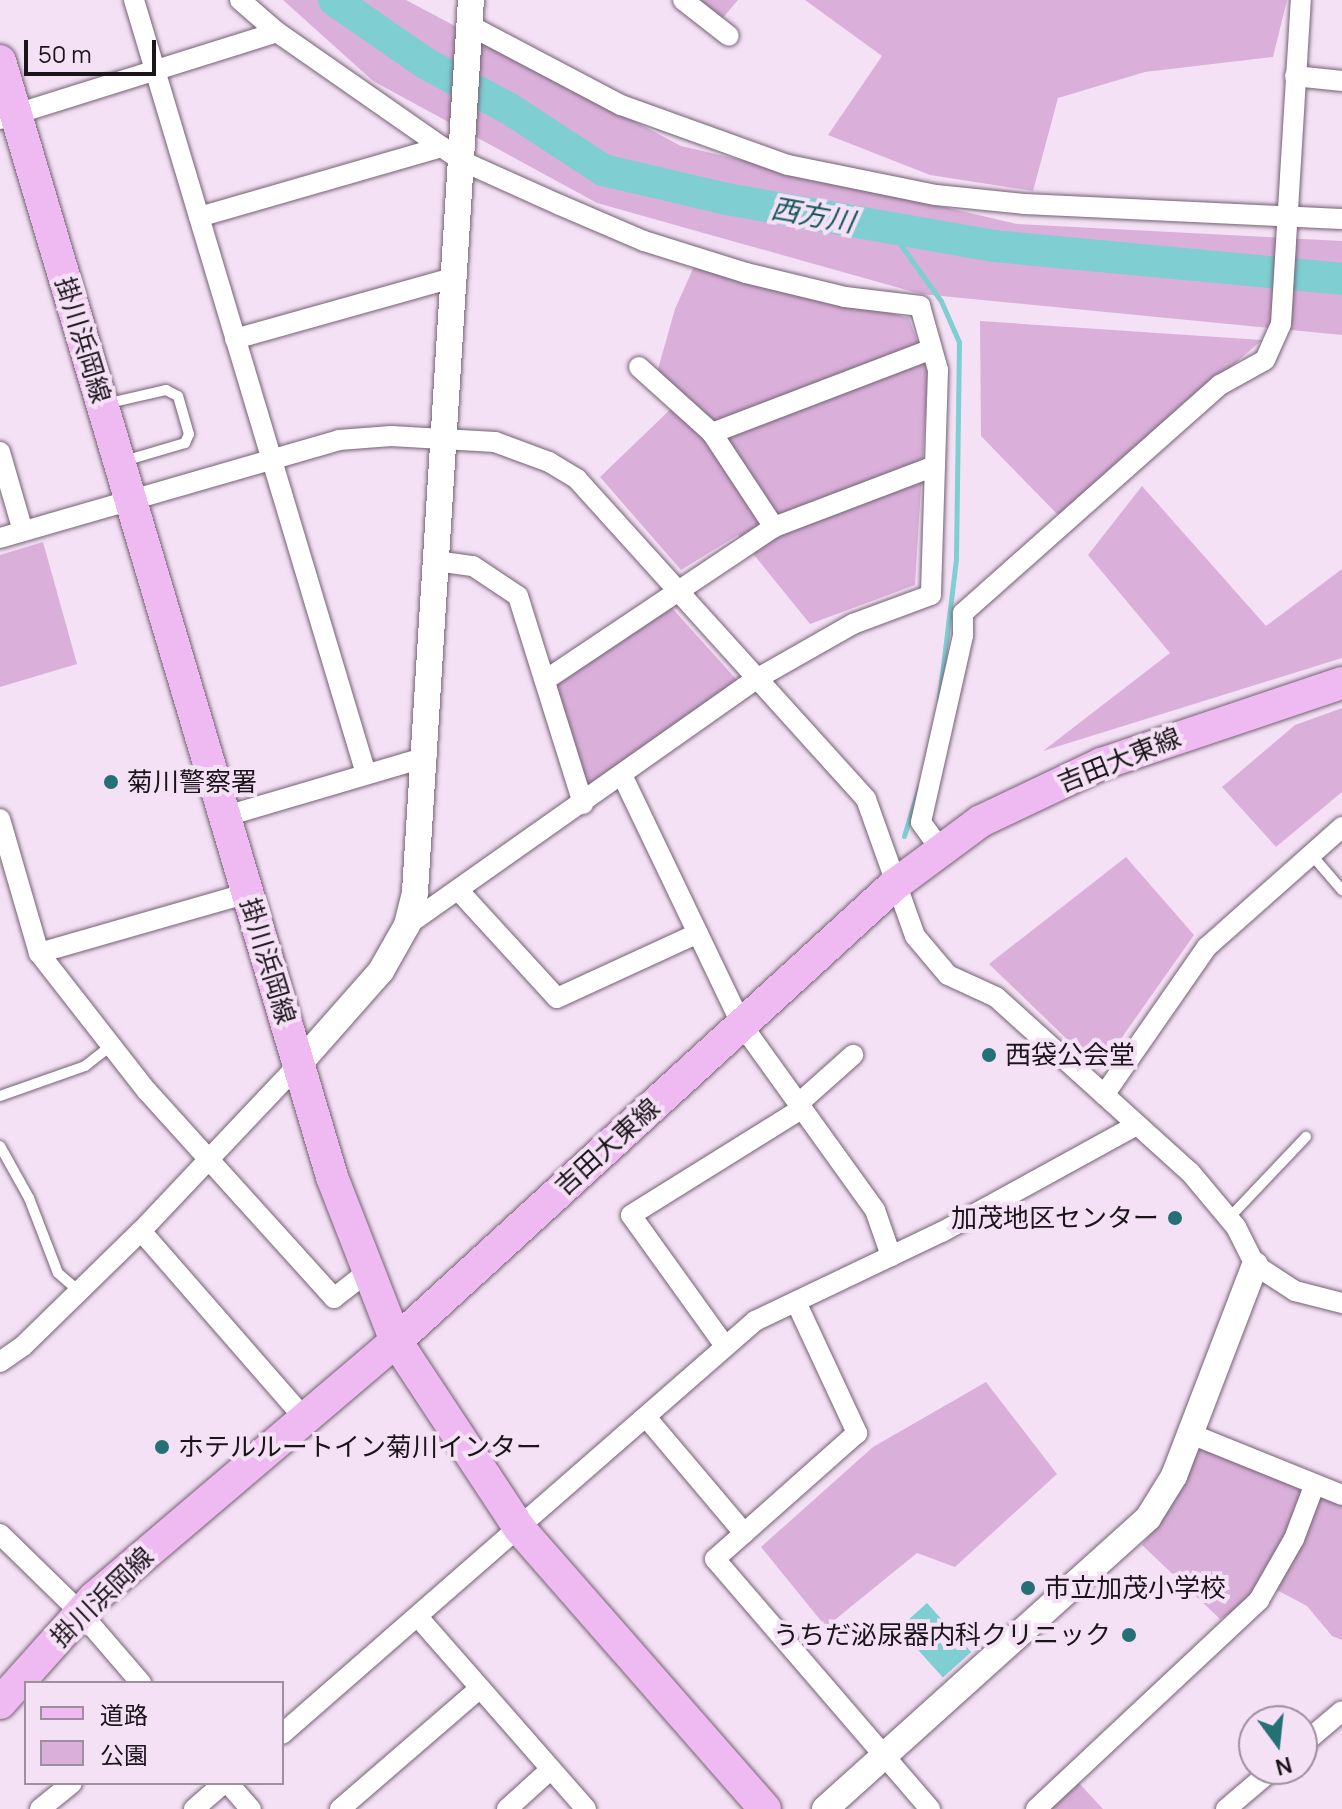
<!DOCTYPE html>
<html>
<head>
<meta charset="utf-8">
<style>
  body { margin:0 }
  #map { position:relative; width:1342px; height:1809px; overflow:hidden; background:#f5e1f5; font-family:Manrope,"Noto Sans JP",sans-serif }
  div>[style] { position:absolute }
  .green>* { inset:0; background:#dab0da }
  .water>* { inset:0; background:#7eced2; transform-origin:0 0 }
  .stream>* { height:5px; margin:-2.5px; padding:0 2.5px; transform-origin:2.5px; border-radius:2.5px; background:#7eced2 }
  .river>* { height:32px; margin:-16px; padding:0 16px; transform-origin:16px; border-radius:16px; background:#7eced2 }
  .roads { filter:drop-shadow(0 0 2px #736273) drop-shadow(0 0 2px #736273) }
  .service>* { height:10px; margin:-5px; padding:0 5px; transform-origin:5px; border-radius:5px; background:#fff }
  .minor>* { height:20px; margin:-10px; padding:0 10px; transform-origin:10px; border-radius:10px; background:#fff }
  .tertiary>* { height:26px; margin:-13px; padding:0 13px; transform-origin:13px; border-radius:13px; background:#fff }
  .primary>* { height:32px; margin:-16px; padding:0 16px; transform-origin:16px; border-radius:16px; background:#efb9f1 }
  .dots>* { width:22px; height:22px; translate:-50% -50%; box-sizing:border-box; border:4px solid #f5e1f5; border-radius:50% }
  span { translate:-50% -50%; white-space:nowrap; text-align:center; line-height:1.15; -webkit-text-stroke:8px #f5e1f5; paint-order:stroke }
  .street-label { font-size:26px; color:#1b141b }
  .poi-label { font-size:26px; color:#1b141b }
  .left { translate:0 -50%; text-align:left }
  .right { translate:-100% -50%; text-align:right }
  .water-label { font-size:28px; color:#11585b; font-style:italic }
  .legend { position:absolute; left:24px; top:1681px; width:260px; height:104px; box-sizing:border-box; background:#f5e1f5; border:2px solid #9e8f9e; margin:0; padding:10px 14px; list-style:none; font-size:24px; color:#1b141b }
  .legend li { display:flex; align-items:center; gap:16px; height:40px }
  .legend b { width:40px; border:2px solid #9e8f9e }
  .north { position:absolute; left:1238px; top:1705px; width:80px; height:80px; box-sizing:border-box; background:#f5e1f5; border:2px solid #9e8f9e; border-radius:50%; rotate:165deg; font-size:22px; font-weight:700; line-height:32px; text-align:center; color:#1b141b }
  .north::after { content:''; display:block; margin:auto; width:28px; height:36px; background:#257074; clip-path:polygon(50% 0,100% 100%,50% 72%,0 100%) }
  .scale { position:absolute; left:24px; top:40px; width:132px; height:36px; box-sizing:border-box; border:4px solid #1b141b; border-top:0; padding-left:10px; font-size:24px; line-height:28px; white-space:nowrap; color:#1b141b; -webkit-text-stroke:6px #f5e1f5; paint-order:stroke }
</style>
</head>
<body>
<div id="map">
  <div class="green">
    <div style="clip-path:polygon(283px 0,406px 0,681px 146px,1017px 224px,1342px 241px,1342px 335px,921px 294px,597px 203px,373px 81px)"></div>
    <div style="clip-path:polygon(683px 0,738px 0,716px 26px)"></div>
    <div style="clip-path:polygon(805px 0,1287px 0,1273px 57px,1145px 72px,1058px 98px,1033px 191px,930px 175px,828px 135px,882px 56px)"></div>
    <div style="clip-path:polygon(696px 262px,909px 318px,928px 373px,915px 585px,810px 624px,738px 535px,681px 570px,600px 477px,676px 404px,658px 369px,675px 309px)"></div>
    <div style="clip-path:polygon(980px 321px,1262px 340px,1059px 516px,981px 436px)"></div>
    <div style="clip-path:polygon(1142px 486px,1266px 626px,1342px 569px,1342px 658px,1043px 751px,1170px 653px,1088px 555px)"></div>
    <div style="clip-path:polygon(43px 542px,77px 664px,0 687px,0 555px)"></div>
    <div style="clip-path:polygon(664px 607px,672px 608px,736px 679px,736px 688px,592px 789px,584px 787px,555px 688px,557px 681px)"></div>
    <div style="clip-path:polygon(1342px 708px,1342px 792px,1276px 847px,1222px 787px,1295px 725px)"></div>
    <div style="clip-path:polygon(1126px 857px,1194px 935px,1099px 1070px,989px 964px)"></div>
    <div style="clip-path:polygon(986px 1382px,1057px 1474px,955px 1567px,917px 1553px,826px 1627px,761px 1547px,873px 1447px)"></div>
    <div style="clip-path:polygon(1206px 1447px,1342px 1506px,1342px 1640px,1332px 1636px,1307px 1606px,1273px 1588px,1220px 1619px,1142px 1545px,1161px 1520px,1196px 1451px)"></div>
    <div style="clip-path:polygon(1077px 1781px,1103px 1809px,1048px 1809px)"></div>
  </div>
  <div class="water">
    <div style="left:927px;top:1603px;width:66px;height:38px;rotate:48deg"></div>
  </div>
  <div class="stream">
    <div style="left:888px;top:227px;width:91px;rotate:54.4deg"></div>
    <div style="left:941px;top:301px;width:45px;rotate:66.3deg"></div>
    <div style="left:959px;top:342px;width:217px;rotate:90.8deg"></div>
    <div style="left:956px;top:559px;width:142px;rotate:96.9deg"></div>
    <div style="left:904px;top:836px;width:51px;rotate:-73deg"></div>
  </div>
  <div class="river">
    <div style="left:334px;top:0;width:111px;rotate:34.7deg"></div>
    <div style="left:425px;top:63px;width:94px;rotate:28.5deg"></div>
    <div style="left:508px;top:108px;width:113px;rotate:33.1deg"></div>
    <div style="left:603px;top:170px;width:127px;rotate:13.2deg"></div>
    <div style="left:727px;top:199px;width:271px;rotate:10deg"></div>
    <div style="left:994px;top:246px;width:350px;rotate:5.4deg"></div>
  </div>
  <div class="roads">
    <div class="service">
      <div style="left:105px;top:404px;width:63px;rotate:-12.9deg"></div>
      <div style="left:166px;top:390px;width:13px;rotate:27deg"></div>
      <div style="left:178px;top:396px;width:40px;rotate:74deg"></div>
      <div style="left:189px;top:434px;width:10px;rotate:114deg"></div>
      <div style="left:185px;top:443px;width:67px;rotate:163.5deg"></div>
      <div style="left:1311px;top:854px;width:48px;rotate:49.3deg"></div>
      <div style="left:0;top:1096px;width:90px;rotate:-19.4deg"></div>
      <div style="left:85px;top:1066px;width:34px;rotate:-38deg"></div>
      <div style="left:0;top:1146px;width:60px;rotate:60.9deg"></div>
      <div style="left:29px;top:1198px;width:80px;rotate:68.9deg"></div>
      <div style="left:58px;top:1273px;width:28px;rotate:41deg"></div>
      <div style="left:1229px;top:1218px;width:112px;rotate:-46.5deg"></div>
    </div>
    <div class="minor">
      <div style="left:134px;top:0;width:808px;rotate:73.31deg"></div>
      <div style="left:240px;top:0;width:49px;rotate:40.9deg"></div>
      <div style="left:683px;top:0;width:58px;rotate:38deg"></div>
      <div style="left:469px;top:25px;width:172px;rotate:27.8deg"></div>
      <div style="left:621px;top:105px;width:177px;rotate:19.8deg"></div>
      <div style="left:788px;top:165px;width:151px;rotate:11.5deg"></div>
      <div style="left:936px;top:195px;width:88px;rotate:5.8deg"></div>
      <div style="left:1024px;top:204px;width:318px;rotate:2.7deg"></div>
      <div style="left:1295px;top:76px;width:47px;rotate:6.1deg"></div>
      <div style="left:0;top:119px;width:290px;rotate:-17.4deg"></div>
      <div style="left:277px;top:32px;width:226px;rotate:34.9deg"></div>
      <div style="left:462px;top:161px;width:107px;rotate:24.2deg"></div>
      <div style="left:560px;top:205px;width:91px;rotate:23.2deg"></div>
      <div style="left:644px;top:241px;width:107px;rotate:17.4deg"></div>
      <div style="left:746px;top:273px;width:102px;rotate:13.6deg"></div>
      <div style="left:845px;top:297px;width:76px;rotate:6.8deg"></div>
      <div style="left:920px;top:306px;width:66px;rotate:74.3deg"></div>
      <div style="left:938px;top:370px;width:225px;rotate:91.8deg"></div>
      <div style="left:931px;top:595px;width:83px;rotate:159.6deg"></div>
      <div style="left:853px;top:624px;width:112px;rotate:150.4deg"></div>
      <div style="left:756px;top:679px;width:427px;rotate:144.8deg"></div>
      <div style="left:199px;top:217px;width:253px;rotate:-16.1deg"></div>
      <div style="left:235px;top:339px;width:230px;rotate:-15.7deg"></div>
      <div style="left:639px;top:367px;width:98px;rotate:42.1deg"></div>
      <div style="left:712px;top:433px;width:113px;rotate:56.6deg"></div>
      <div style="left:712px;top:433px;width:235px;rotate:-20.9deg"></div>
      <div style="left:0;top:452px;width:82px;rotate:73.8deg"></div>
      <div style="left:0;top:538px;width:353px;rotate:-16.1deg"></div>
      <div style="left:339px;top:440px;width:52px;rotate:-4.4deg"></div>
      <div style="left:391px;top:436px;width:104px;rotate:3.3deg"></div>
      <div style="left:495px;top:442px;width:58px;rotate:20.3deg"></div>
      <div style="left:549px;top:462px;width:33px;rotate:31deg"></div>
      <div style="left:577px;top:479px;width:431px;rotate:47.9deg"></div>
      <div style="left:866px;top:799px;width:145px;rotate:70.3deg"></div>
      <div style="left:915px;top:936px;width:51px;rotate:49.8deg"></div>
      <div style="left:948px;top:975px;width:53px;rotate:24.6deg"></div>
      <div style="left:996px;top:997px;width:261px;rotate:42.1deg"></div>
      <div style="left:1190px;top:1172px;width:72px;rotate:50.1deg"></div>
      <div style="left:1236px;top:1227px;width:42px;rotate:63.4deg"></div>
      <div style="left:1255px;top:1265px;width:48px;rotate:33deg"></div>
      <div style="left:1295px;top:1291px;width:49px;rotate:14.3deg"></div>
      <div style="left:436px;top:561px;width:37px;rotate:8deg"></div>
      <div style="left:473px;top:566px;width:54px;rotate:33.7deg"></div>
      <div style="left:518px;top:596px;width:218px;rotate:72.6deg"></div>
      <div style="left:547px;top:679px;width:273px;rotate:-33.8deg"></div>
      <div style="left:774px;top:527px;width:172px;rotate:-20.8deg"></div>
      <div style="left:623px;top:777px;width:275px;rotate:64.4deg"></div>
      <div style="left:742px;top:1025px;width:228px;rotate:54.3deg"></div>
      <div style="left:875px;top:1210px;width:49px;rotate:70.8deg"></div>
      <div style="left:226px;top:816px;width:209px;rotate:-16.4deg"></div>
      <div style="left:0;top:819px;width:140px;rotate:73.8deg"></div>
      <div style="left:39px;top:953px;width:175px;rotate:52deg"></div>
      <div style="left:147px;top:1091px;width:279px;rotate:47.9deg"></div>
      <div style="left:334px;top:1298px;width:42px;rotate:-38.2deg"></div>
      <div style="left:941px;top:850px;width:34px;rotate:-126deg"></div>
      <div style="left:921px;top:822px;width:192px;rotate:-77.3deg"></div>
      <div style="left:963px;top:635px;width:22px;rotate:-90deg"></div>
      <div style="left:963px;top:613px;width:344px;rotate:-41.6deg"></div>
      <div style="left:1220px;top:385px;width:51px;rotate:-29.1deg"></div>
      <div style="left:1265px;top:360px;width:39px;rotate:-66deg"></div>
      <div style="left:1281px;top:324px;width:325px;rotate:-86.5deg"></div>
      <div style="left:459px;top:891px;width:145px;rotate:47.5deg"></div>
      <div style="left:557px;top:998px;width:155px;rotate:-24.7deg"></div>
      <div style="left:39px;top:953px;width:217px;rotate:-16deg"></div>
      <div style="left:1104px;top:1095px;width:180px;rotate:-55.2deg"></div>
      <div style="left:1207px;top:947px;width:181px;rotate:-41.6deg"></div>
      <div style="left:798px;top:1104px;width:74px;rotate:-41.7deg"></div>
      <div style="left:141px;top:1231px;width:247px;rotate:48.9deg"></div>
      <div style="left:796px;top:1302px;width:145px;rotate:65deg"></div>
      <div style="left:857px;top:1433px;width:190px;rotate:138.4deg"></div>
      <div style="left:715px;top:1559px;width:330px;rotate:49.3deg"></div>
      <div style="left:725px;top:1346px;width:161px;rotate:-125.7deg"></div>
      <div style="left:631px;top:1215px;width:200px;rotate:-31.9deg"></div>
      <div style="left:0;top:1362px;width:28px;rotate:-35deg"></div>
      <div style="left:23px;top:1346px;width:165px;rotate:-44.3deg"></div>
      <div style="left:141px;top:1231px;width:230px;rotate:-46.6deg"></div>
      <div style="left:646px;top:1417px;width:152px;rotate:49.8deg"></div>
      <div style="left:1191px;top:1434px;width:163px;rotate:22deg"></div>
      <div style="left:0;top:1534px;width:112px;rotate:44.3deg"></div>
      <div style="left:80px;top:1612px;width:94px;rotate:49.3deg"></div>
      <div style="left:418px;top:1617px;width:255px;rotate:48.8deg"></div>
      <div style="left:282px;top:1734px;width:628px;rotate:-41.13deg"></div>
      <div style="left:755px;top:1321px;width:207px;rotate:-25.5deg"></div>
      <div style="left:942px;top:1232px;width:222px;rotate:-28.8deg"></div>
      <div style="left:1302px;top:1745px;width:52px;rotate:-40.4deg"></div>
      <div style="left:228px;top:1783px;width:35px;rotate:49deg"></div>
      <div style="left:40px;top:1809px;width:41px;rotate:-39.1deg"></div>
      <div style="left:194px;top:1809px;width:40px;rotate:-41deg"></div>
      <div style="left:340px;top:1809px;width:184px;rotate:-40.8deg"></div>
      <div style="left:507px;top:1809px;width:59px;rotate:-42.3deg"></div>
      <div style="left:1036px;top:1809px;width:306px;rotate:-43.1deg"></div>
      <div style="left:1259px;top:1600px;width:70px;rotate:-60.2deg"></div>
      <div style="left:1294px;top:1539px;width:57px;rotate:-69.3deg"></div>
      <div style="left:1226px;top:1809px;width:62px;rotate:-40.4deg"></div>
    </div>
    <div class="tertiary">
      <div style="left:299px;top:1064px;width:124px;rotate:-48.6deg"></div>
      <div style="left:381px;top:971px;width:53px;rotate:-60.5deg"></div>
      <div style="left:407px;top:925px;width:34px;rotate:-76deg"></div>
      <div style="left:415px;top:892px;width:894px;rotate:-86.41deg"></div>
      <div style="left:825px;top:1809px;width:435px;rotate:-42deg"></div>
      <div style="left:1148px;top:1518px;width:49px;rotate:-58.2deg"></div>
      <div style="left:1174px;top:1476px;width:226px;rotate:-69deg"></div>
    </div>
    <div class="primary">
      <div style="left:0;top:61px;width:1164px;rotate:73.43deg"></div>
      <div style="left:332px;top:1177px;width:176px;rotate:68.7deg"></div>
      <div style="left:396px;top:1341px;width:225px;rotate:56.6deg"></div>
      <div style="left:520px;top:1529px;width:372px;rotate:48.8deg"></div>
      <div style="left:0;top:1703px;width:141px;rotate:-48.2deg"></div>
      <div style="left:94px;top:1598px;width:397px;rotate:-40.4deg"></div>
      <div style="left:396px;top:1341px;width:674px;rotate:-42.47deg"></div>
      <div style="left:893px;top:886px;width:109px;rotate:-36.5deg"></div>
      <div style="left:981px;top:821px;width:133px;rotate:-25.4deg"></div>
      <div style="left:1101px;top:764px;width:254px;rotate:-18.6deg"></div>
    </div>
  </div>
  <div class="dots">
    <div style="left:111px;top:782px;background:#257074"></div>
    <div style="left:989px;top:1055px;background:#257074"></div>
    <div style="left:1175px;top:1218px;background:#257074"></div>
    <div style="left:162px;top:1447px;background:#257074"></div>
    <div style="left:1028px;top:1588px;background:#257074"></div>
    <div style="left:1129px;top:1635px;background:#257074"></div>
  </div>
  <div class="street-label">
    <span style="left:83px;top:340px;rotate:73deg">掛川浜岡線</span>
    <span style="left:1119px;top:760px;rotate:-22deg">吉田大東線</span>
    <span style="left:268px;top:961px;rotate:73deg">掛川浜岡線</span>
    <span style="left:607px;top:1147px;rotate:-42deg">吉田大東線</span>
    <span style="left:102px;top:1597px;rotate:-44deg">掛川浜岡線</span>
  </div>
  <div class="poi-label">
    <span class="left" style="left:127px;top:782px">菊川警察署</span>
    <span class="left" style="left:1005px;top:1055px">西袋公会堂</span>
    <span class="right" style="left:1159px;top:1218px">加茂地区センター</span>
    <span class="left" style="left:178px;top:1447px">ホテルルートイン菊川インター</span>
    <span class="left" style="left:1044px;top:1588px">市立加茂小学校</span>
    <span class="right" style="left:1111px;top:1635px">うちだ泌尿器内科クリニック</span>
  </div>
  <div class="water-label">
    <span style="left:813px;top:214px;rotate:10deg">西方川</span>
  </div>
  <ul class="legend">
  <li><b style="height:10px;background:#efb9f1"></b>道路</li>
  <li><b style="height:22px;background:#dab0da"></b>公園</li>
  </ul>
  <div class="north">N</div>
  <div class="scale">50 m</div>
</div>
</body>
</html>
